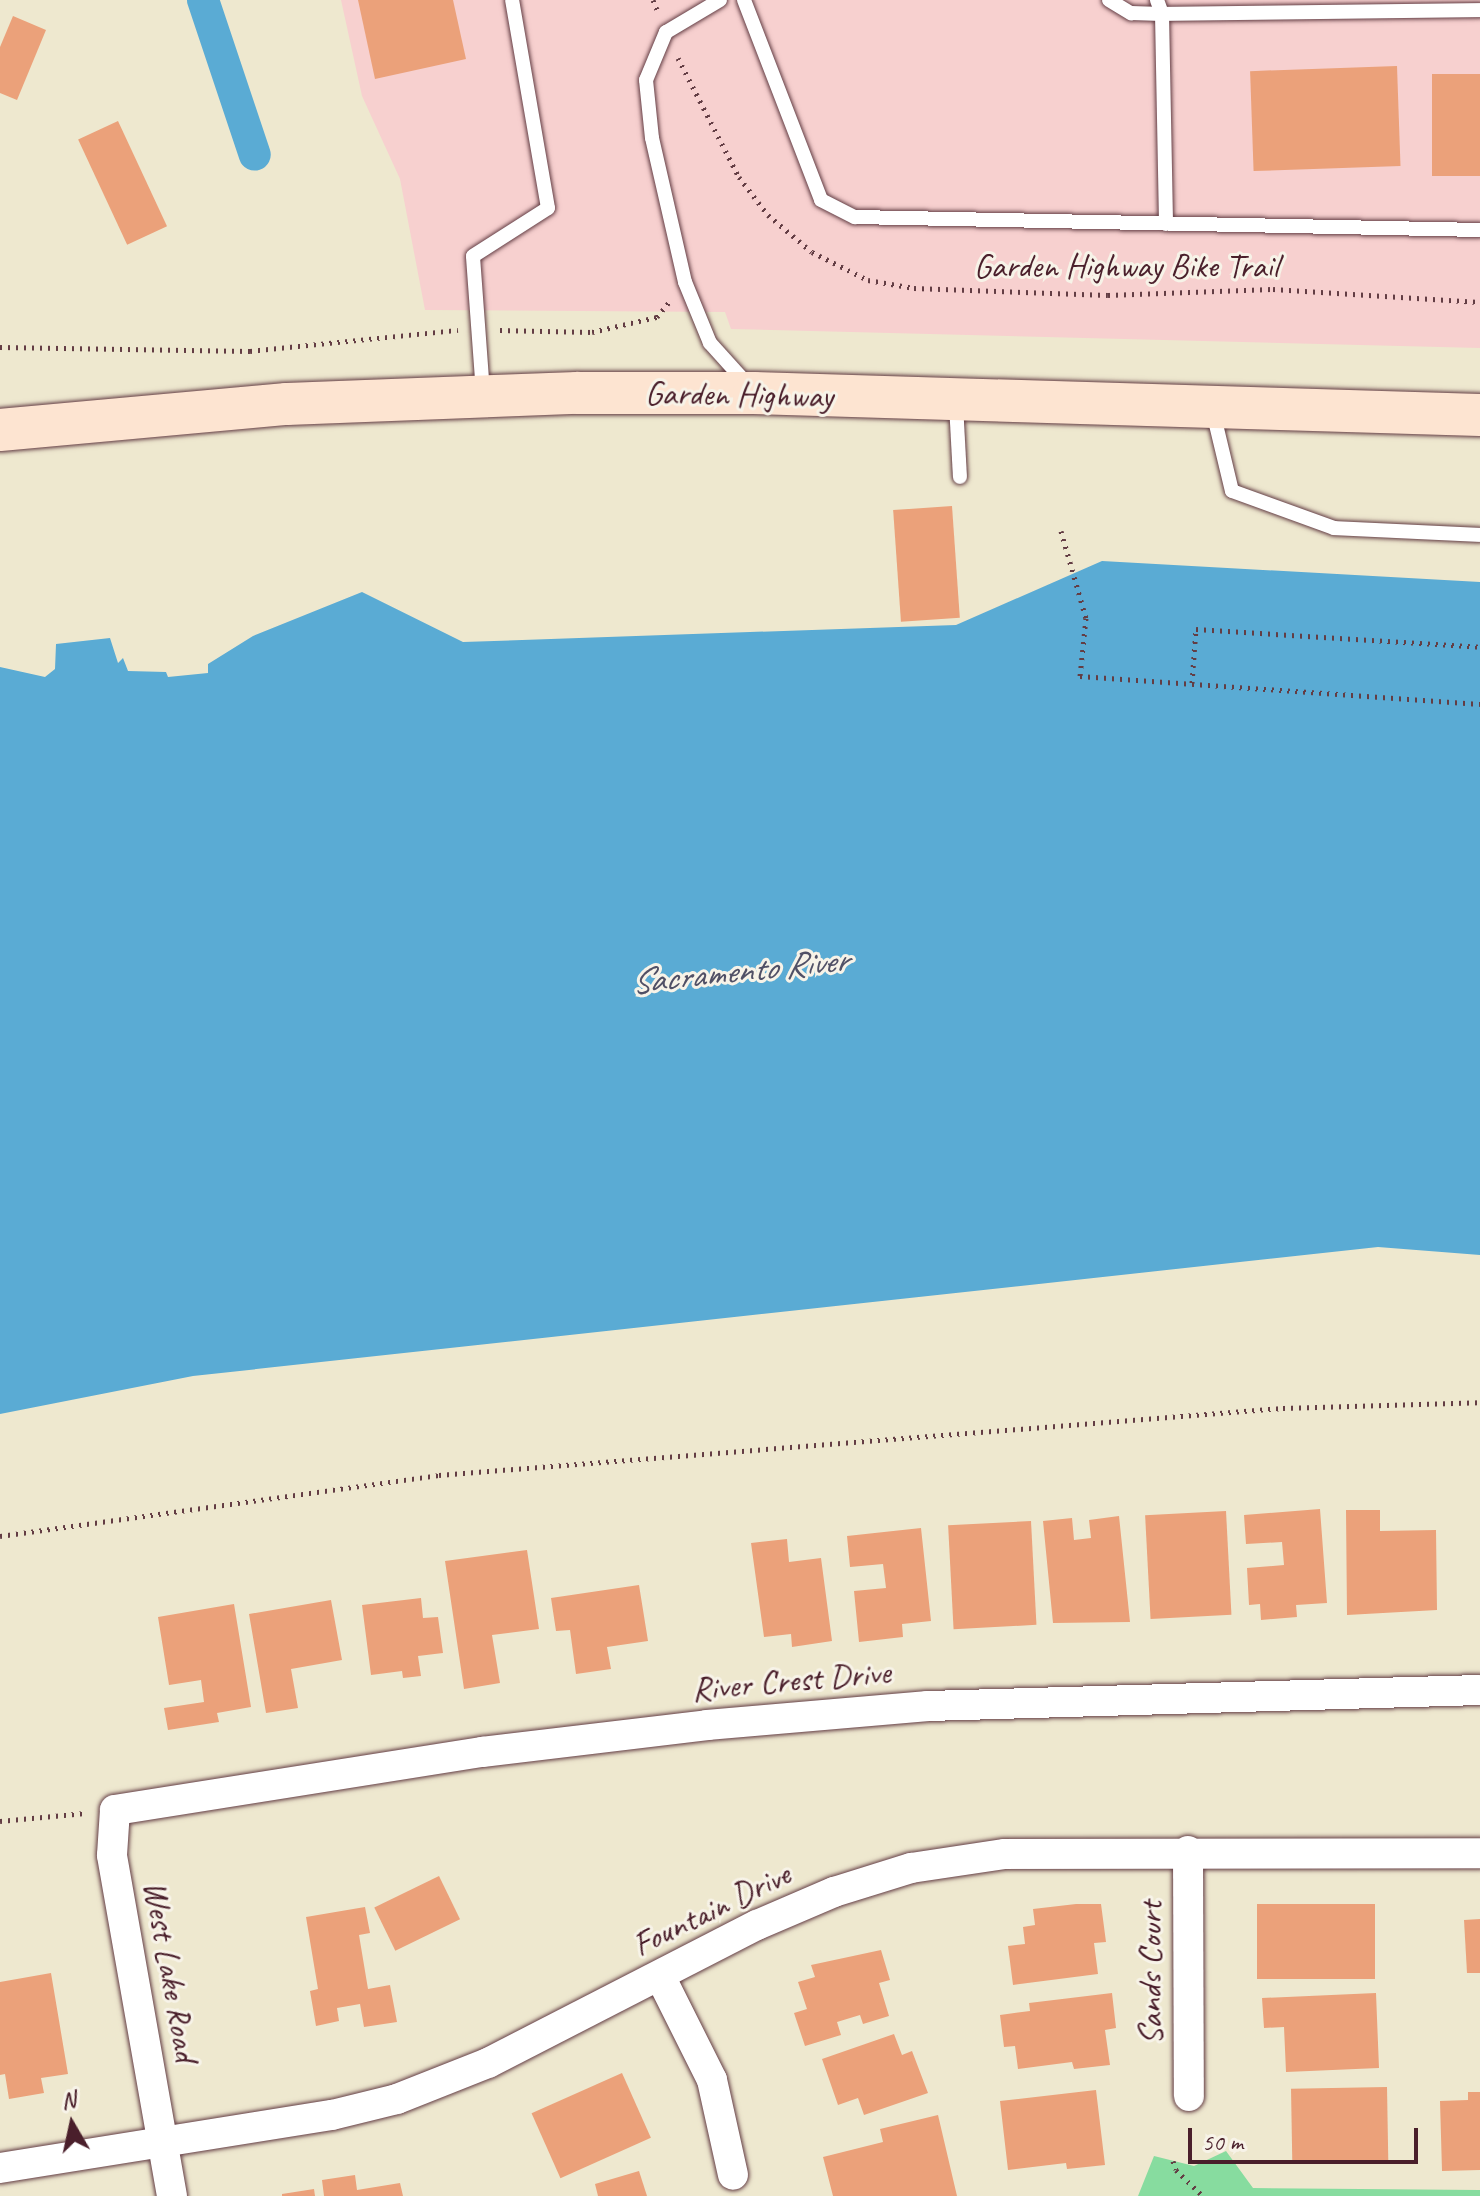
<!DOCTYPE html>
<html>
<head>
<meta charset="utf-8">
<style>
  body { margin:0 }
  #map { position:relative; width:1480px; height:2196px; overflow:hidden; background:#eee8cf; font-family:Caveat,sans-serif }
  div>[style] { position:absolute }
  .built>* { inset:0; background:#f7d0cf }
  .green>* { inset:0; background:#87dc9f }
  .water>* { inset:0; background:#5aabd4 }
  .canal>* { height:32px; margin:-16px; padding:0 16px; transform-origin:16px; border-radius:16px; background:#5aabd4 }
  .building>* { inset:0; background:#eba17a; transform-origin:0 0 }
  .path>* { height:5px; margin-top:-2.5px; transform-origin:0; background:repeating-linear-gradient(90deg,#633d44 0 2px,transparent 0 8px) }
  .roads { filter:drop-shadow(0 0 2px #633d44) drop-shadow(0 0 2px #633d44) }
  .lane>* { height:14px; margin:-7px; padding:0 7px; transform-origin:7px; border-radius:7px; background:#fff }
  .street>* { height:30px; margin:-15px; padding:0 15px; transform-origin:15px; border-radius:15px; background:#fff }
  .secondary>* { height:42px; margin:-21px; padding:0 21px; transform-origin:21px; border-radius:21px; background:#fde4d1 }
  span { translate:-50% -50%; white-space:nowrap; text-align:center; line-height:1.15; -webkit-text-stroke:6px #f7f3e8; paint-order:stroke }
  .street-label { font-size:34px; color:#4a1f2b }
  .water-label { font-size:36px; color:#505066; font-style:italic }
  .north { position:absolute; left:32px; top:2084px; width:80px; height:80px; -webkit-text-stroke:6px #f7f3e8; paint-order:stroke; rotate:351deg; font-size:22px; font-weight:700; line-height:32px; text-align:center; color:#4a1f2b }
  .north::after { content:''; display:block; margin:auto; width:28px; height:36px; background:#4a1f2b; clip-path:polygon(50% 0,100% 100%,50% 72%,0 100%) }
  .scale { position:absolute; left:1188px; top:2128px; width:230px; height:36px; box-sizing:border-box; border:4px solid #4a1f2b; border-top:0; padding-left:10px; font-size:24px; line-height:28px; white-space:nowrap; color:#4a1f2b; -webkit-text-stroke:6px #f7f3e8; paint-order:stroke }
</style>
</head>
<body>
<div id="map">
  <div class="built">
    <div style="clip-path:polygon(341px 0,1480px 0,1480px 348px,731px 329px,725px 312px,425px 310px,400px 179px,362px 96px)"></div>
  </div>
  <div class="green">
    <div style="clip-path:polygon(1226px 2151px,1253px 2188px,1480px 2190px,1480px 2196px,1138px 2196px,1154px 2156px,1194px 2166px)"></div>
  </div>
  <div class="water">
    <div style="clip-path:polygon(1102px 561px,1480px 582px,1480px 1255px,1378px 1247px,193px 1376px,0 1414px,0 667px,45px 677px,55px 669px,56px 644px,110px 638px,118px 663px,123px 658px,128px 671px,166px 672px,168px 677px,208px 673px,208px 664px,253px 636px,362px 592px,463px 642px,956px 625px)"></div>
  </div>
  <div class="canal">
    <div style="left:203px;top:0;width:163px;rotate:71.5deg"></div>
  </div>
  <div class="building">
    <div style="clip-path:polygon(358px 0,453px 0,466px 59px,375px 79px)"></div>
    <div style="clip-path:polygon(13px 16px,46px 30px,17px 100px,0 93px,0 47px)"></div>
    <div style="left:1397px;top:66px;width:100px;height:147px;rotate:88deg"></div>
    <div style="left:1480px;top:74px;width:102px;height:48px;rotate:90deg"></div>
    <div style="left:118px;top:121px;width:116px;height:44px;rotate:65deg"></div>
    <div style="left:952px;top:506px;width:112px;height:59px;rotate:86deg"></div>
    <div style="clip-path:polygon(1320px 1509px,1327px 1603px,1296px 1605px,1297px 1617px,1261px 1620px,1260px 1604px,1249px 1605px,1247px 1568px,1284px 1565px,1282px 1542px,1246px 1544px,1244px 1515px)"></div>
    <div style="clip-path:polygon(1346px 1510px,1380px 1510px,1380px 1531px,1436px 1530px,1437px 1610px,1347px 1615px)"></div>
    <div style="left:1226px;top:1511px;width:104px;height:81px;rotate:87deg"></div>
    <div style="clip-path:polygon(1119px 1516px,1130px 1622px,1053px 1623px,1043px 1521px,1072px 1518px,1074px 1540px,1091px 1538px,1089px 1520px)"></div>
    <div style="left:1031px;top:1521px;width:104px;height:83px;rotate:87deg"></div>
    <div style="clip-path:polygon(921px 1528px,931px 1621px,902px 1624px,903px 1637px,859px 1642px,854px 1591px,886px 1588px,883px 1564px,850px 1567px,847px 1536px)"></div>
    <div style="clip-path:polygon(787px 1539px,789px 1562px,821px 1558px,832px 1641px,792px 1647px,791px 1634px,764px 1637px,751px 1543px)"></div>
    <div style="clip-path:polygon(527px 1550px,539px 1629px,492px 1635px,500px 1683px,464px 1689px,445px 1561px)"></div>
    <div style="clip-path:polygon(639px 1585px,648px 1641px,607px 1647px,611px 1669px,576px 1674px,570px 1630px,556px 1631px,551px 1598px)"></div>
    <div style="clip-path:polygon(421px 1598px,423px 1618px,438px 1617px,443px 1653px,418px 1656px,421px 1676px,403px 1678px,402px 1671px,371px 1675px,362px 1605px)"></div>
    <div style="clip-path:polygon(331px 1600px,342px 1660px,291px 1669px,298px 1708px,266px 1713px,249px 1614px)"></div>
    <div style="clip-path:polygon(234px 1604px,251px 1707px,217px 1713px,219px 1722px,168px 1730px,164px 1708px,204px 1702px,201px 1680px,169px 1685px,158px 1617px)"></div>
    <div style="left:439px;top:1876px;width:48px;height:72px;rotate:64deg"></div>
    <div style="clip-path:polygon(1076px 1904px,1101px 1904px,1106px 1942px,1094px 1943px,1098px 1974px,1013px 1985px,1008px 1946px,1025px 1944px,1023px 1927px,1035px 1925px,1033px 1909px)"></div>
    <div style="left:1375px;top:1904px;width:75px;height:118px;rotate:90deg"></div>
    <div style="clip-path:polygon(365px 1907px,370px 1933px,359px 1935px,368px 1989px,390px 1985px,397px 2022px,364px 2027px,360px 2004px,337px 2008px,339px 2021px,316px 2026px,310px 1991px,318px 1989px,306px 1917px)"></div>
    <div style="clip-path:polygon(1480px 1919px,1480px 1973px,1467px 1973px,1464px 1920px)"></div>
    <div style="clip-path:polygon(881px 1950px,890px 1980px,879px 1983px,889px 2016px,863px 2024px,860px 2015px,837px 2022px,841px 2035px,805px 2046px,794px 2013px,807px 2009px,798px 1982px,815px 1977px,811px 1965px)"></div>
    <div style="clip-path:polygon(51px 1973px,68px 2074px,41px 2078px,44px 2093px,9px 2099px,5px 2074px,0 2075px,0 1982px)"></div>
    <div style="clip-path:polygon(1112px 1993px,1116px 2028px,1105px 2030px,1110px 2065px,1074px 2069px,1072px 2062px,1018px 2069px,1015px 2046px,1004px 2047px,1000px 2015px,1030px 2011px,1029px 2003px)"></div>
    <div style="clip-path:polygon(1376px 1993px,1379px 2068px,1286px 2072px,1284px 2027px,1264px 2028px,1262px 1998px)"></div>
    <div style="clip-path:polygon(894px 2034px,902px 2055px,912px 2051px,928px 2093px,864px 2115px,858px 2098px,838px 2105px,822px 2059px)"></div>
    <div style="left:622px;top:2073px;width:71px;height:99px;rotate:66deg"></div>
    <div style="left:1387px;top:2087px;width:73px;height:96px;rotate:89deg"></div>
    <div style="clip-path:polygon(1096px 2090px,1105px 2165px,1067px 2169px,1066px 2163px,1008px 2170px,1000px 2101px)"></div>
    <div style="clip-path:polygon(1468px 2092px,1480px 2092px,1480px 2170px,1442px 2171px,1440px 2101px,1468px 2100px)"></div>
    <div style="clip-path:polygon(938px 2115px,957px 2196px,833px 2196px,823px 2157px,883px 2142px,880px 2129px)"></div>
    <div style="clip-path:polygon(639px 2171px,647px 2196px,598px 2196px,595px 2184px)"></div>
    <div style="clip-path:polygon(355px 2175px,357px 2190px,400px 2183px,403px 2196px,324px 2196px,322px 2180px)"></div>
    <div style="clip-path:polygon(314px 2189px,315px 2196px,282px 2196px,282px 2194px)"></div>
  </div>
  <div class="path">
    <div style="left:653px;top:0;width:13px;rotate:67deg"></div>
    <div style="left:678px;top:58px;width:134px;rotate:62.9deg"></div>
    <div style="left:739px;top:177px;width:48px;rotate:52.7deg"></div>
    <div style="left:768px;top:215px;width:57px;rotate:40.1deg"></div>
    <div style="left:812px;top:252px;width:63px;rotate:26.6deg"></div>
    <div style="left:868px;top:280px;width:47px;rotate:9.9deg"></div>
    <div style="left:914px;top:288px;width:194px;rotate:2.1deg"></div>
    <div style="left:1108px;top:295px;width:165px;rotate:-2.1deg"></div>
    <div style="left:1273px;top:289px;width:207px;rotate:3.6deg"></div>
    <div style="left:500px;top:330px;width:92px;rotate:1.2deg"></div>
    <div style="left:592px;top:332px;width:67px;rotate:-13deg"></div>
    <div style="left:657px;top:317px;width:19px;rotate:-51deg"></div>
    <div style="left:0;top:347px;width:250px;rotate:0.9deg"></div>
    <div style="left:250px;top:351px;width:209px;rotate:-5.8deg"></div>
    <div style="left:1061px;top:531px;width:91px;rotate:74deg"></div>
    <div style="left:1086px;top:618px;width:58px;rotate:95.9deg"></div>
    <div style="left:1080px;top:676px;width:401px;rotate:4deg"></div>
    <div style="left:1192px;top:683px;width:54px;rotate:-85.8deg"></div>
    <div style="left:1196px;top:629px;width:285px;rotate:3.6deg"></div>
    <div style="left:0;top:1536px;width:443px;rotate:-7.9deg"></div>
    <div style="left:439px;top:1475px;width:847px;rotate:-4.54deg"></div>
    <div style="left:1283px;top:1408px;width:197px;rotate:-1.7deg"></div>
    <div style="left:0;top:1821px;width:86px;rotate:-5.3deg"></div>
    <div style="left:1173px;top:2161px;width:9px;rotate:72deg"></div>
    <div style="left:1176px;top:2170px;width:37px;rotate:44deg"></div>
  </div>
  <div class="roads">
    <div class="lane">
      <div style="left:720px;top:0;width:63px;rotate:149.3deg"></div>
      <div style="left:666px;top:32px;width:52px;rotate:112.6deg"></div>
      <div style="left:646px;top:80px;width:58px;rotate:84.1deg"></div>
      <div style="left:652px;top:138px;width:148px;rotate:77.1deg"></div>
      <div style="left:685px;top:282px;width:66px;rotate:67.7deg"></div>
      <div style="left:710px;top:343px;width:57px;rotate:47.9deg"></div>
      <div style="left:744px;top:0;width:214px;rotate:68.9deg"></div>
      <div style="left:821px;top:200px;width:38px;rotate:27deg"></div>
      <div style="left:855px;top:217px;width:625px;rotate:1.19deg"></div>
      <div style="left:1109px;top:0;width:26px;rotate:31deg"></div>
      <div style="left:1131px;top:13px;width:31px;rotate:2deg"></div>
      <div style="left:1162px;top:14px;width:210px;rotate:88.9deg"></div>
      <div style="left:1157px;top:0;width:15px;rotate:70deg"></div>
      <div style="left:1162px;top:14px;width:318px;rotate:-0.7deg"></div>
      <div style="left:483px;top:393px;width:137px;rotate:-94.2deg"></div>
      <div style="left:473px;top:256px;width:89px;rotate:-32.6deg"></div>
      <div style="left:548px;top:208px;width:211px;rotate:-99.8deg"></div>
      <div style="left:956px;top:404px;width:73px;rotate:86.9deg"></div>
      <div style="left:1213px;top:412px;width:81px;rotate:76.5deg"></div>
      <div style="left:1232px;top:491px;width:109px;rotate:19.9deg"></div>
      <div style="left:1334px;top:528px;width:146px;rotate:2.7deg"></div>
    </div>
    <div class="street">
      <div style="left:1188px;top:1851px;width:245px;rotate:89.8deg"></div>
      <div style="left:660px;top:1976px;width:116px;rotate:63.4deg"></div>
      <div style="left:712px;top:2080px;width:97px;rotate:77.5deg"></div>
      <div style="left:0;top:2168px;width:336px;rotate:-9.1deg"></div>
      <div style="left:332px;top:2115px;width:67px;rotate:-13.8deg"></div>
      <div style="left:397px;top:2099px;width:98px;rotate:-21.6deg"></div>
      <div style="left:488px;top:2063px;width:302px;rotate:-27.2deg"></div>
      <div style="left:757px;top:1925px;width:84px;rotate:-23.2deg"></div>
      <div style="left:834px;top:1892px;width:81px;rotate:-17.3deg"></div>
      <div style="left:911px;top:1868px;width:95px;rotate:-8.5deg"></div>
      <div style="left:1005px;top:1854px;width:475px;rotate:-0.1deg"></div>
      <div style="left:172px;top:2196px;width:346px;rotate:-100deg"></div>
      <div style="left:112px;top:1855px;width:45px;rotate:-86.2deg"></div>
      <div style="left:115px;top:1810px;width:372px;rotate:-9deg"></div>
      <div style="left:482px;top:1752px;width:227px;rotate:-6.8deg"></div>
      <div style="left:707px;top:1725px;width:222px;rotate:-4.9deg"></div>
      <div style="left:928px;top:1706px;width:552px;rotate:-1.66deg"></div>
    </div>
    <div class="secondary">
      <div style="left:0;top:430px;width:288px;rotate:-5.2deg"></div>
      <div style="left:287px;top:404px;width:290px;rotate:-2.2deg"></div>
      <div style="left:577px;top:393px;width:177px"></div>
      <div style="left:754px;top:393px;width:726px;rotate:1.74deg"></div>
    </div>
  </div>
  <div class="street-label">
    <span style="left:1126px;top:266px">Garden Highway Bike Trail</span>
    <span style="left:739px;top:394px;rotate:1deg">Garden Highway</span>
    <span style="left:791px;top:1680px;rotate:-5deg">River Crest Drive</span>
    <span style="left:711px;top:1909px;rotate:-26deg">Fountain Drive</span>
    <span style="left:171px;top:1971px;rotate:80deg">West Lake Road</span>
    <span style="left:1150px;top:1973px;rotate:-90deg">Sands Court</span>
  </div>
  <div class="water-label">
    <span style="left:739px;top:971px;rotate:-6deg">Sacramento River</span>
  </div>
  <div class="north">N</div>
  <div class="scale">50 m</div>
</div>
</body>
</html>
